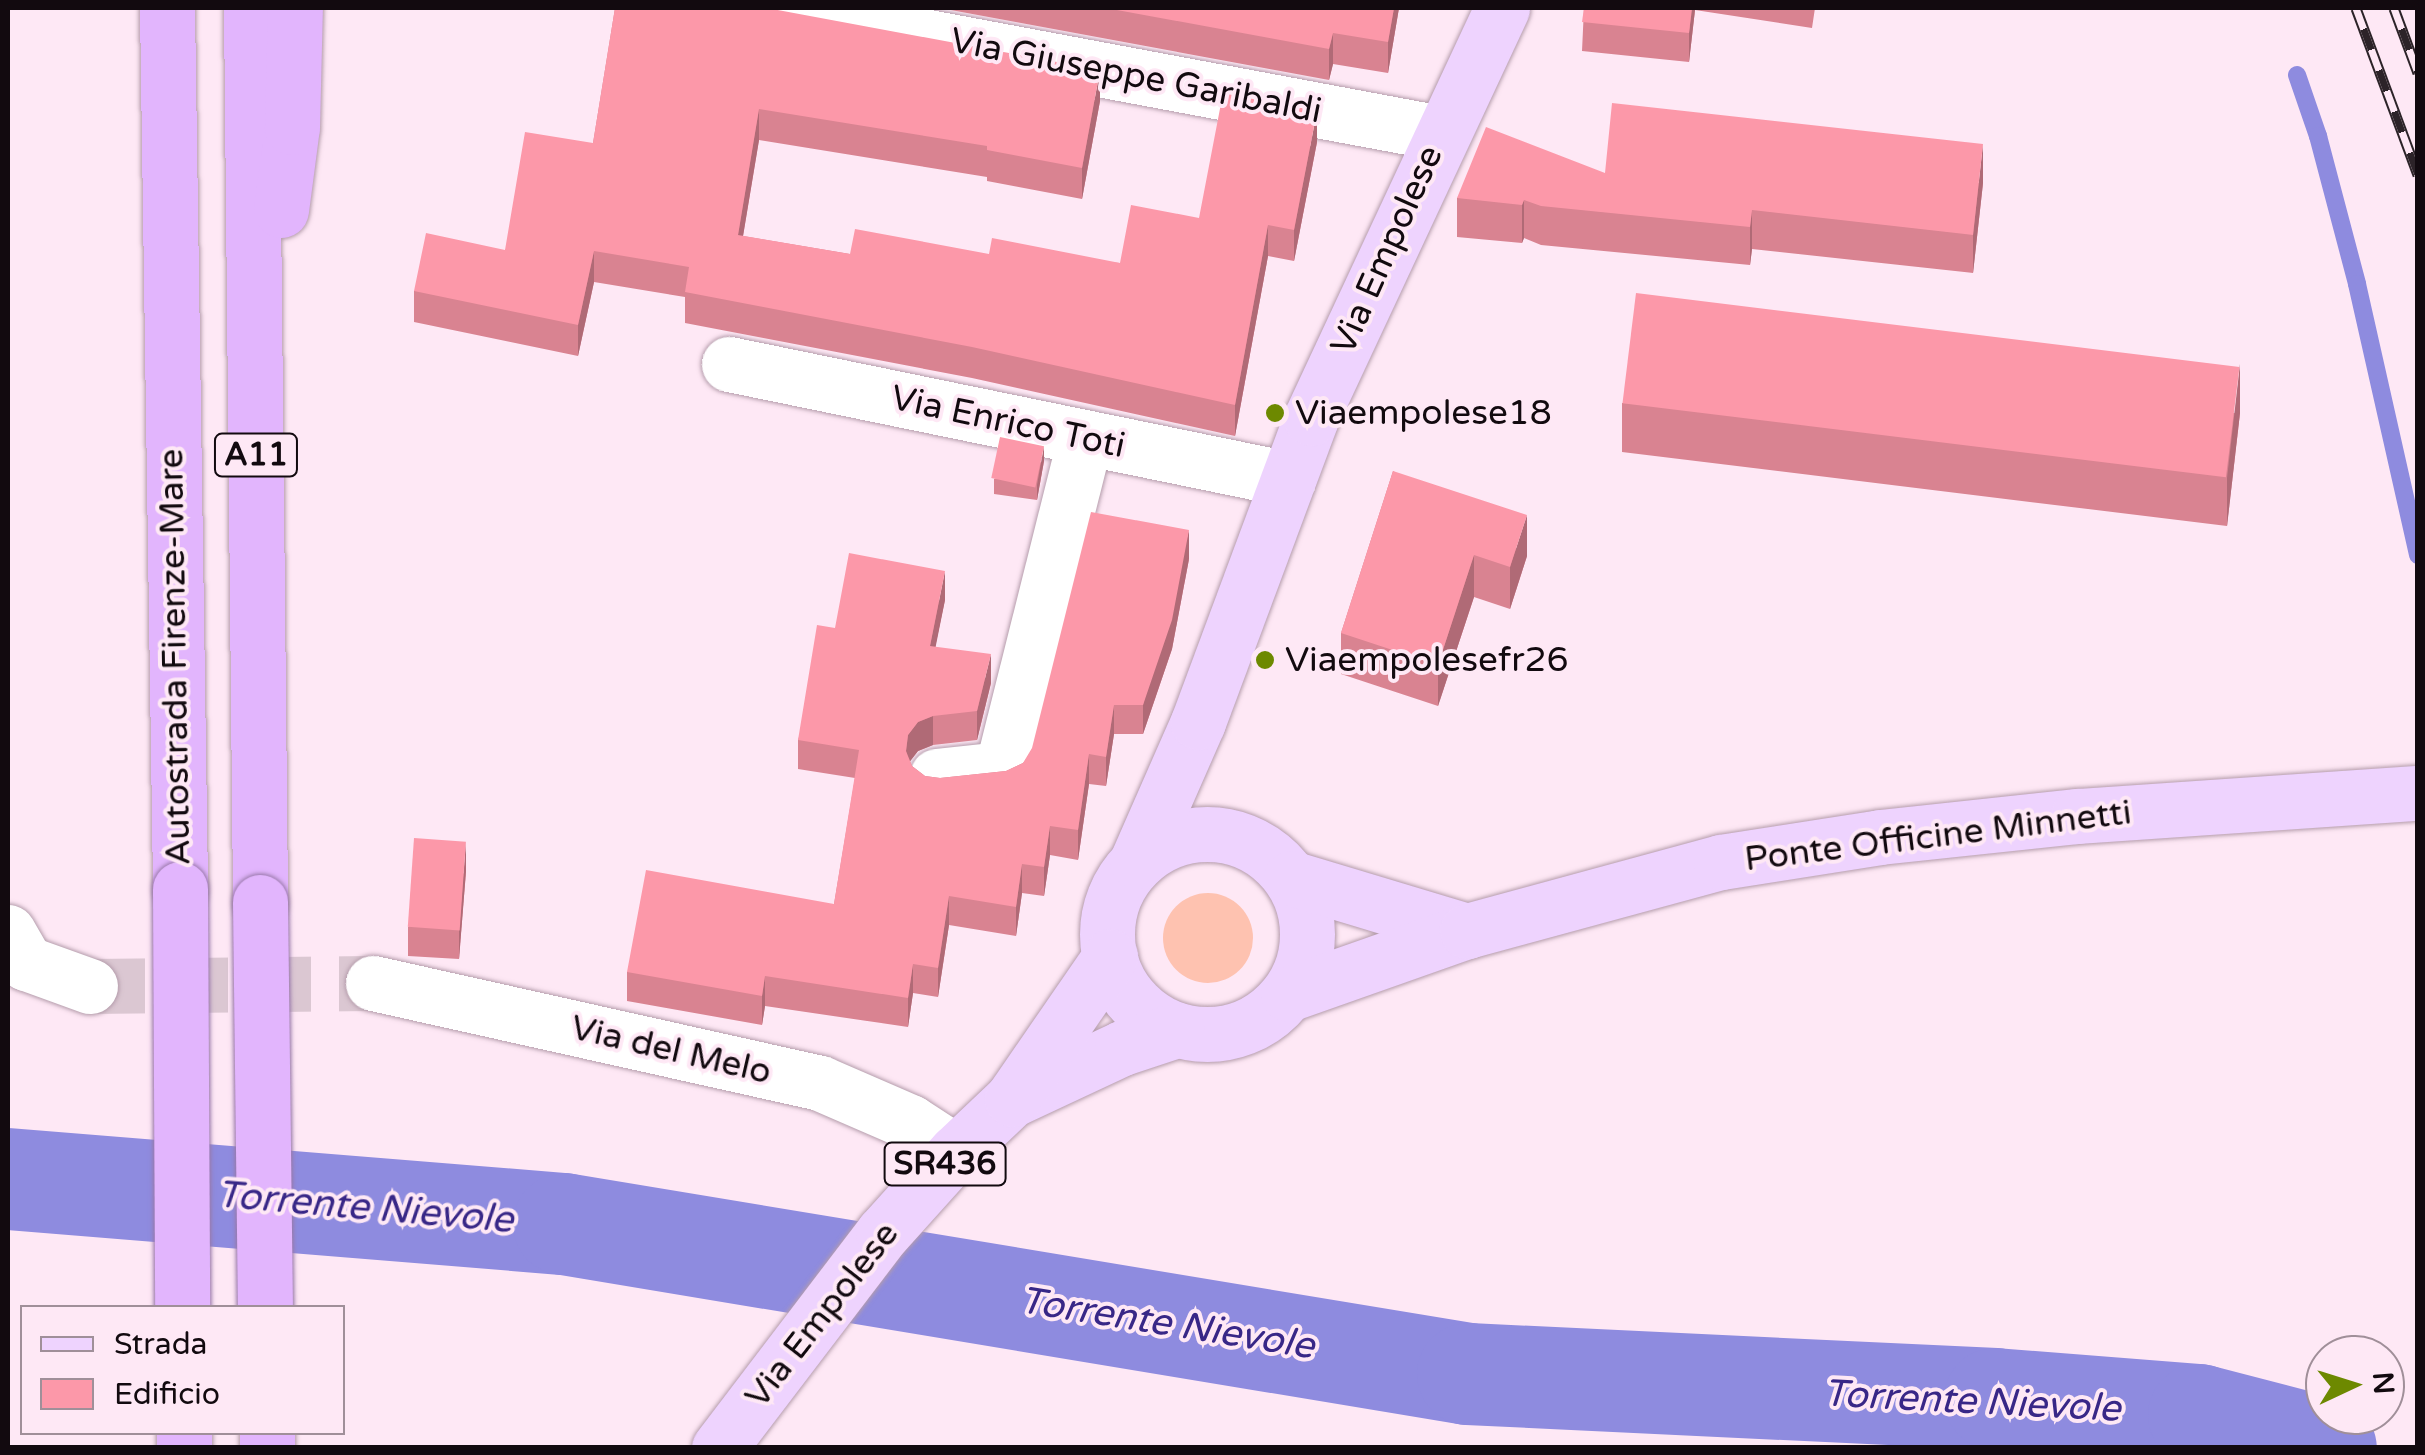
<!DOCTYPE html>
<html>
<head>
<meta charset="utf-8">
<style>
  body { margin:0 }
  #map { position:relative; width:2425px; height:1455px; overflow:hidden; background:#fee8f5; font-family:"Varela Round",sans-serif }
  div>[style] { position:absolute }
  .green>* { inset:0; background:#fec2b0 }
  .round { border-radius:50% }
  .stream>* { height:18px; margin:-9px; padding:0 9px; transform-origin:9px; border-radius:9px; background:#8e8bdf }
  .river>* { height:102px; margin:-51px; padding:0 51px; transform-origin:51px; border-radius:51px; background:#8e8bdf }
  .street-tunnel>* { height:55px; margin-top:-27.5px; transform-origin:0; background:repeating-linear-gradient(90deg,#dbc7d2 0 55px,transparent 0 83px) }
  .roads { filter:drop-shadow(0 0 2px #b59dac) drop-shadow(0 0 2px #b59dac) }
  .street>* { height:55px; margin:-27.5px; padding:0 27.5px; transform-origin:27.5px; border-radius:27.5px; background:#fff }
  .primary>* { height:55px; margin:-27.5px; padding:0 27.5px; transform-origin:27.5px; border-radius:27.5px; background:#eed3fe }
  .primary>.ring { margin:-27.5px; padding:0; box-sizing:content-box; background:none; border:55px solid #eed3fe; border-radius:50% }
  .highway>* { height:55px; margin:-27.5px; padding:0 27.5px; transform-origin:27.5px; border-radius:27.5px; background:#e2b5fd }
  .rail>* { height:11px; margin-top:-5.5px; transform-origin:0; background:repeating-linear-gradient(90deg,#fee8f5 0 22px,#2c2328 0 44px); box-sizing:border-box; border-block:2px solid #2c2328 }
  .bridges { filter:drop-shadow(0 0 2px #9979aa) drop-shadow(0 0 2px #9979aa) }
  .highway-bridge>* { height:55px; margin:-27.5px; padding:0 27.5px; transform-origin:27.5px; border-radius:27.5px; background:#e2b5fd }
  .wall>* { inset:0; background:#d98391 }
  .shaded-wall>* { inset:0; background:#b06a76 }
  .building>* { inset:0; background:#fc98a9; transform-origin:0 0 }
  .dots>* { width:28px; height:28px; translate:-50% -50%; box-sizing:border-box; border:5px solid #fee8f5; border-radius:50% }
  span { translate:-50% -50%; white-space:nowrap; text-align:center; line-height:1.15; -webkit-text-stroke:8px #fee8f5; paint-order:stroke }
  .shield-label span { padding:2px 8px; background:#fee8f5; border:2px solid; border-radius:8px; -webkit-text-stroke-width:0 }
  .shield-label { font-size:32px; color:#120a0f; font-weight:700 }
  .street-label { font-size:35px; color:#120a0f }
  .poi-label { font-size:35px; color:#120a0f }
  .left { translate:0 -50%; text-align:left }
  .water-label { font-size:38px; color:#382787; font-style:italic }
  .frame { position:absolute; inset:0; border:10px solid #120a0f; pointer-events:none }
  .legend { position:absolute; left:20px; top:1305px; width:325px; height:130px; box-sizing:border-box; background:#fee8f5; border:2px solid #a08f99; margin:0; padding:12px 18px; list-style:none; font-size:30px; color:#120a0f }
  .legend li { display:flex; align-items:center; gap:20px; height:50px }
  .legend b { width:50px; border:2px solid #a08f99 }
  .north { position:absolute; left:2305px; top:1335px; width:100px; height:100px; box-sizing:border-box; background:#fee8f5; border:2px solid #a08f99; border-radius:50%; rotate:86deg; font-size:28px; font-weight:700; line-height:40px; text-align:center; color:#120a0f }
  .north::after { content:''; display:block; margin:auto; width:35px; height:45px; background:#6d8900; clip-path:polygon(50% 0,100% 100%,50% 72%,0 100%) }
</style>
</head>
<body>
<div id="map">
  <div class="green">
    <div class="round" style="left:1163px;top:893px;width:90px;height:90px"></div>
  </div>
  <div class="stream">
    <div style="left:2297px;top:75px;width:65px;rotate:71deg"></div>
    <div style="left:2318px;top:136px;width:153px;rotate:75.2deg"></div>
    <div style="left:2357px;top:284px;width:278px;rotate:77.3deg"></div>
  </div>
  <div class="river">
    <div style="left:8px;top:1179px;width:558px;rotate:4.63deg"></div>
    <div style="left:564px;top:1224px;width:916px;rotate:9.42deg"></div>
    <div style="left:1468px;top:1374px;width:528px;rotate:2.72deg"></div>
    <div style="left:1995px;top:1399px;width:205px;rotate:4.5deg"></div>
    <div style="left:2199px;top:1415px;width:131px;rotate:14.6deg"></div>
  </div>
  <div class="street-tunnel">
    <div style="left:90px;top:986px;width:283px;rotate:-0.6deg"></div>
  </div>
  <div class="roads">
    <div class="street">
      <div style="left:773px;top:8px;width:679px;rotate:10.61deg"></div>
      <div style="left:729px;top:364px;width:571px;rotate:11.62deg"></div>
      <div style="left:937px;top:776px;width:65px;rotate:-6.1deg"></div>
      <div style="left:1002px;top:769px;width:341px;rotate:-75.9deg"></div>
      <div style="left:8px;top:932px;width:36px;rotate:60deg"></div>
      <div style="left:26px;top:963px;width:68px;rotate:19.8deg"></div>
      <div style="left:373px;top:983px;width:458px;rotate:12.6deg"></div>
      <div style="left:820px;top:1083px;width:98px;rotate:23.4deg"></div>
      <div style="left:910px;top:1122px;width:55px;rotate:33.1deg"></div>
    </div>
    <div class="primary">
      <div class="ring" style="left:1107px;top:834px;width:145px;height:145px"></div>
      <div style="left:1137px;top:861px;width:152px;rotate:-66.3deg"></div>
      <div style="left:1198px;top:722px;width:324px;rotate:-69.6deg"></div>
      <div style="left:1311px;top:418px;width:452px;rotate:-65deg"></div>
      <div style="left:1291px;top:878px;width:184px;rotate:16.8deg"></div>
      <div style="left:1288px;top:994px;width:190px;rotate:-19.4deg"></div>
      <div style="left:1467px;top:931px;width:263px;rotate:-15.2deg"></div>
      <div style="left:1721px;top:862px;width:161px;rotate:-8.9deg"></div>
      <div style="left:1880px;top:837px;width:199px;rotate:-6.1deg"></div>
      <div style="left:2078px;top:816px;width:341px;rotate:-3.9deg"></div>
      <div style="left:1015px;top:1098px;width:118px;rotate:-25deg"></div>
      <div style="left:1122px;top:1048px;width:58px;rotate:-18.1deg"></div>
      <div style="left:719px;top:1448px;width:270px;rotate:-52.7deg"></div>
      <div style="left:883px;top:1233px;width:109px;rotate:-48deg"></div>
      <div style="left:956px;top:1152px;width:77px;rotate:-43.4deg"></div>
      <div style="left:1012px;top:1099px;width:173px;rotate:-55.4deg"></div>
    </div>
    <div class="highway">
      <div style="left:167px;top:8px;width:881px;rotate:89.15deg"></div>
      <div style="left:251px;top:8px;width:894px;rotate:89.42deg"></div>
      <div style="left:281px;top:210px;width:84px;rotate:-82.5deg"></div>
      <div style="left:292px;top:127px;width:119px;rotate:-88.6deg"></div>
      <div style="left:184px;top:1432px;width:16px;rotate:90deg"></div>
      <div style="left:267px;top:1432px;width:16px;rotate:90deg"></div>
    </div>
  </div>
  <div class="rail">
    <div style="left:2356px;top:8px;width:178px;rotate:69.6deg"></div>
    <div style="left:2394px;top:8px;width:69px;rotate:69.7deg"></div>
  </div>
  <div class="bridges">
    <div class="highway-bridge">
      <div style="left:180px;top:889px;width:419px;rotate:89.7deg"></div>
      <div style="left:260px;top:902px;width:406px;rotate:89.3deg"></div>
    </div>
  </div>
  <div class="wall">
    <div style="clip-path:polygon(615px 8px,1100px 101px,1082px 199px,987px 181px,987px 177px,759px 140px,743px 236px,850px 254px,989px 254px,1120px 263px,1199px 218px,1317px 142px,1294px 261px,1268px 256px,1235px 436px,972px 378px,685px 323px,685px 297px,594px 282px,578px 356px,414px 322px,414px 291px,505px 250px,593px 143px)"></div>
    <div style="clip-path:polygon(940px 8px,1399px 8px,1388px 73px,1333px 64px,1329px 80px)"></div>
    <div style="clip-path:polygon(1584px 8px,1815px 8px,1812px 28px,1695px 10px,1689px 62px,1582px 51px)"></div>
    <div style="clip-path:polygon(1605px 173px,1983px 183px,1973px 273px,1752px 249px,1750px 265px,1541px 245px,1524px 238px,1522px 243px,1457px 237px,1457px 198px)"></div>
    <div style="clip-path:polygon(1622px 403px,2240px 413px,2227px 526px,1622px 452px)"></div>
    <div style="clip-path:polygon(1044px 461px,1037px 500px,994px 494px,994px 479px)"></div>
    <div style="clip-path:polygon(1393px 471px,1527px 556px,1510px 609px,1474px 597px,1438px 706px,1341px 674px,1341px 633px)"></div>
    <div style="clip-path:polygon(1189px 559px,1172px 649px,1143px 734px,1114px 734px,1106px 786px,1089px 784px,1078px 860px,1050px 855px,1044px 896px,1022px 893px,1016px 936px,949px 925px,938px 997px,913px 993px,908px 1027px,765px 1006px,762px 1025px,627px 1001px,627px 972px,834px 904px,855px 778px,798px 769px,798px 740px,835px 628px,945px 600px,935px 647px,991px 683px,977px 740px,933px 745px,918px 751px,910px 761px,912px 766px,925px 776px,940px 778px,1006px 771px,1023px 763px)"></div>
    <div style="clip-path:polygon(466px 871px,459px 959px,408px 956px,408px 927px)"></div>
  </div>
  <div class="shaded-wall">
    <div style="clip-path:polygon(1394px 8px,1399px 8px,1388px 73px,1388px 42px)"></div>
    <div style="clip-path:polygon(1692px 8px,1695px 8px,1695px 10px,1689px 62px,1689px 33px)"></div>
    <div style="clip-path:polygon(1333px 33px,1333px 64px,1329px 80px,1329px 49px)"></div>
    <div style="clip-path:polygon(1100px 70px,1100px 101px,1082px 199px,1082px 168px)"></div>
    <div style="clip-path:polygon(759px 109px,759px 140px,738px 266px,738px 235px)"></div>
    <div style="clip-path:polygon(1317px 111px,1317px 142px,1294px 261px,1294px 230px)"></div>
    <div style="clip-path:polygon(1983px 144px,1983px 183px,1973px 273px,1973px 235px)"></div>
    <div style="clip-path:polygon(1524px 200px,1524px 238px,1522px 243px,1522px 205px)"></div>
    <div style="clip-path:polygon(1752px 210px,1752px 249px,1750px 265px,1750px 227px)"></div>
    <div style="clip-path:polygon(1268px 225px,1268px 256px,1235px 436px,1235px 405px)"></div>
    <div style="clip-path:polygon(594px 251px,594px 282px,578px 356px,578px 325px)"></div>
    <div style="clip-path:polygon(2240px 364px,2240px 413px,2227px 526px,2227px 478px)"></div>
    <div style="clip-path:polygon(1044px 446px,1044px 461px,1037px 500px,1037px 485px)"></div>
    <div style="clip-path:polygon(1527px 515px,1527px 556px,1510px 609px,1510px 567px)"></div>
    <div style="clip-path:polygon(1189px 530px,1189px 559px,1172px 649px,1143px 734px,1143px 705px)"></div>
    <div style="clip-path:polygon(1474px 555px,1474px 597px,1438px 706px,1438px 665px)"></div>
    <div style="clip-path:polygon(945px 571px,945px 600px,930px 675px,930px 646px)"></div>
    <div style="clip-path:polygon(991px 654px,991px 683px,977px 740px,977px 711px)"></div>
    <div style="clip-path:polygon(1114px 705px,1114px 734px,1106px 786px,1106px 757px)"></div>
    <div style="clip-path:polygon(933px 716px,933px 745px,918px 751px,908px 764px,906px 751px,908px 735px,918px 722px)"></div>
    <div style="clip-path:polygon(1089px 754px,1089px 784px,1078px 860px,1078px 830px)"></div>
    <div style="clip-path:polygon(1050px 826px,1050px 855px,1044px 896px,1044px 867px)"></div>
    <div style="clip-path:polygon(466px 842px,466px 871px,459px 959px,459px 930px)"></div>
    <div style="clip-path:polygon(1022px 864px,1022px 893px,1016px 936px,1016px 907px)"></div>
    <div style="clip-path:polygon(949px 896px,949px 925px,938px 997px,938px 968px)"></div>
    <div style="clip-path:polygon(913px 964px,913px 993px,908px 1027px,908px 998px)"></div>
    <div style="clip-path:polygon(765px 976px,765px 1006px,762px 1025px,762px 996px)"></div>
  </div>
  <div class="building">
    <div style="clip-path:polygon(615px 8px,767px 8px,1100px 70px,1082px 168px,987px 150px,987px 146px,759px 109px,738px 235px,850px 254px,855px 229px,989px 254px,992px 238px,1120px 263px,1131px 205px,1199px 218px,1223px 93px,1317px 111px,1294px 230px,1268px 225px,1235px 405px,972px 347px,685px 292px,689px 267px,594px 251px,578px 325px,414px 291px,426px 233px,505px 250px,525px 132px,593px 143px)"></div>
    <div style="clip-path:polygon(1106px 8px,1394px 8px,1388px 42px,1333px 33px,1329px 49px)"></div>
    <div style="clip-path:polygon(1584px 8px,1692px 8px,1689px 33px,1582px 22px)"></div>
    <div style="clip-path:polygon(1612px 103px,1983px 144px,1973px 235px,1752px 210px,1750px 227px,1541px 206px,1524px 200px,1522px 205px,1457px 198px,1486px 127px,1605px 173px)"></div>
    <div style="left:1636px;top:293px;width:608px;height:111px;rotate:7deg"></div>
    <div style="left:1000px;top:437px;width:45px;height:42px;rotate:12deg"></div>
    <div style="clip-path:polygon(1393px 471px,1527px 515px,1510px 567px,1474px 555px,1438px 665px,1341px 633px)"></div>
    <div style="clip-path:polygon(1091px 512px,1189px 530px,1172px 620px,1143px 705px,1114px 705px,1106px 757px,1089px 754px,1078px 830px,1050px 826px,1044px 867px,1022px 864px,1016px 907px,949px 896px,938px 968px,913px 964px,908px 998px,765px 976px,762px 996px,627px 972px,646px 870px,834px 904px,859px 750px,798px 740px,817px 625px,835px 628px,849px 553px,945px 571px,930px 646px,991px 654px,977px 711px,933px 716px,918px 722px,908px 735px,906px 751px,912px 766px,925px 776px,940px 778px,1006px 771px,1023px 763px,1032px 748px)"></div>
    <div style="left:414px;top:838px;width:52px;height:89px;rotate:4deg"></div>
  </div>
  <div class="dots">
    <div style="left:1275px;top:413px;background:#6d8900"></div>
    <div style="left:1265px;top:660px;background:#6d8900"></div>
  </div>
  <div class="shield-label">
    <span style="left:256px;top:455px">A11</span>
    <span style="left:945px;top:1164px">SR436</span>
  </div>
  <div class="street-label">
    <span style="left:1136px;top:76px;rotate:11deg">Via Giuseppe Garibaldi</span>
    <span style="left:1387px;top:250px;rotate:-66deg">Via Empolese</span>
    <span style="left:1008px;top:422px;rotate:12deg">Via Enrico Toti</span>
    <span style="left:175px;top:657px;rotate:-91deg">Autostrada Firenze-Mare</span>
    <span style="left:1938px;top:836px;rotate:-7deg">Ponte Officine Minnetti</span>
    <span style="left:671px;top:1050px;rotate:13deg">Via del Melo</span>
    <span style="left:822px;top:1315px;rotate:-52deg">Via Empolese</span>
  </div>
  <div class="poi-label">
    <span class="left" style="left:1295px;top:413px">Viaempolese18</span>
    <span class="left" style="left:1285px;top:660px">Viaempolesefr26</span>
  </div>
  <div class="water-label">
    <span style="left:365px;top:1208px;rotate:5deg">Torrente Nievole</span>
    <span style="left:1167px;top:1324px;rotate:9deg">Torrente Nievole</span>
    <span style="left:1972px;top:1402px;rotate:3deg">Torrente Nievole</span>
  </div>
  <div class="frame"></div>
  <ul class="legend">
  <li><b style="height:12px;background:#eed3fe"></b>Strada</li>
  <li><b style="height:28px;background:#fc98a9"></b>Edificio</li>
  </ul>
  <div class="north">N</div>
</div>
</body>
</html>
